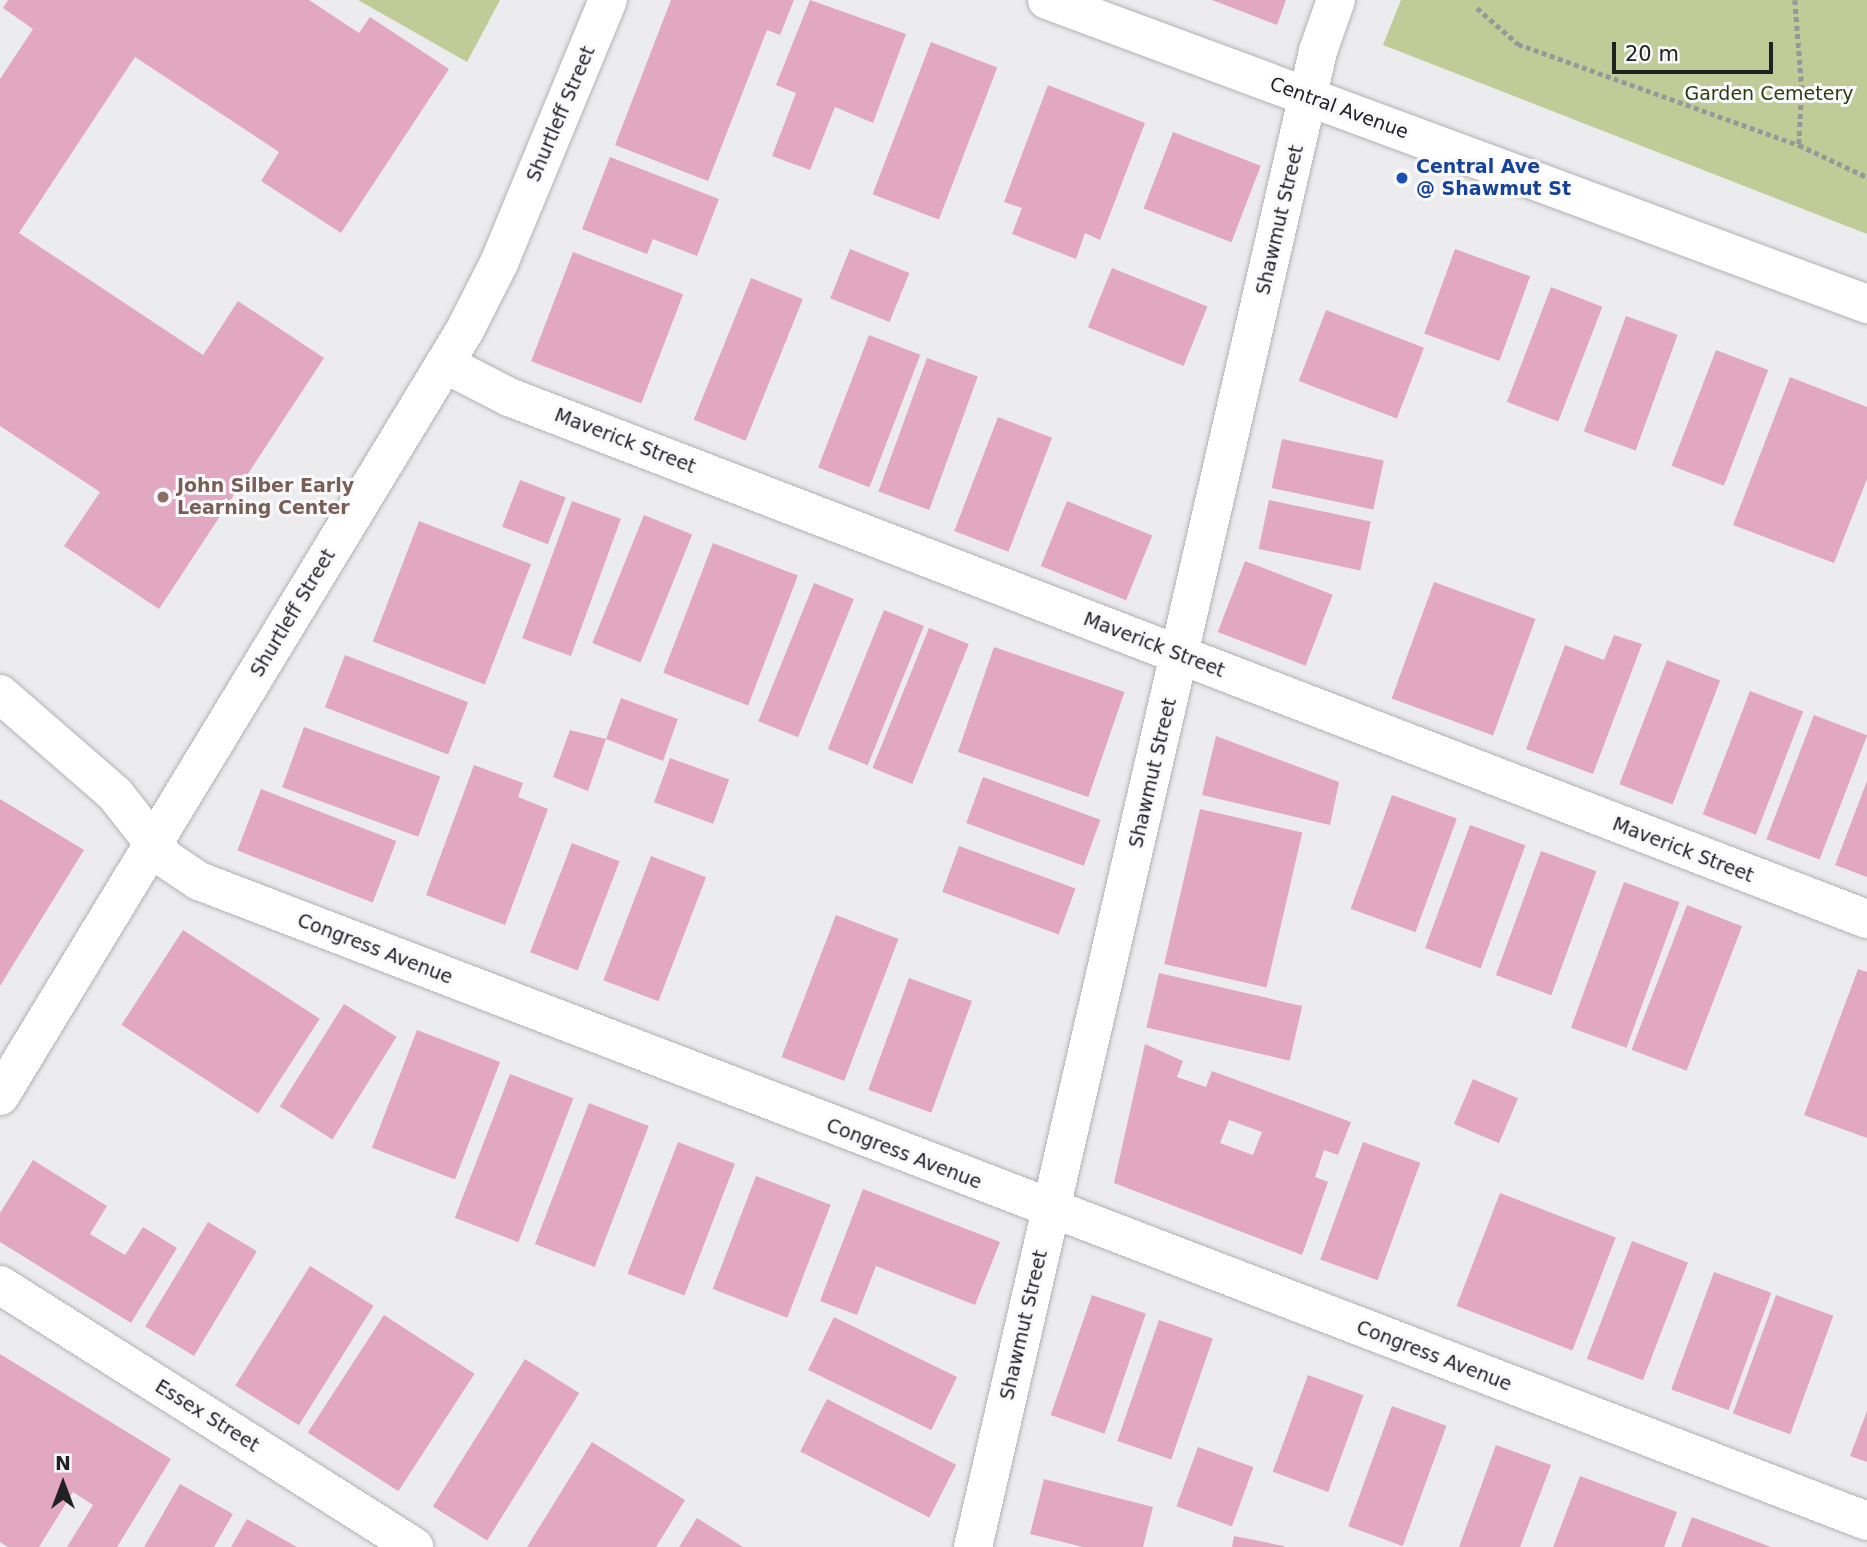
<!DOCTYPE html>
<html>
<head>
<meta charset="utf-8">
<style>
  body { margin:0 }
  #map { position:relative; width:1867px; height:1547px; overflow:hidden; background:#ececef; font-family:"DejaVu Sans",sans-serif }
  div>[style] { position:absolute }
  .green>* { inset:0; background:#c1cb97 }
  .building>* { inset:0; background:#e2a8c2; transform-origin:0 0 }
  .path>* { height:4.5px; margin-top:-2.25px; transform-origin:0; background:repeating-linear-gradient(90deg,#98989a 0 5px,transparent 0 8.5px) }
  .roads { filter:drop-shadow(0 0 2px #b3b3b5) drop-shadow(0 0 2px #b3b3b5) }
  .street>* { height:38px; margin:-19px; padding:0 19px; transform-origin:19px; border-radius:19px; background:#fff }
  .secondary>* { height:38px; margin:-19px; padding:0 19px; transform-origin:19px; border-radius:19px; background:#fff }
  .dots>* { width:19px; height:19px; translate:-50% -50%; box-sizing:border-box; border:4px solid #fafafd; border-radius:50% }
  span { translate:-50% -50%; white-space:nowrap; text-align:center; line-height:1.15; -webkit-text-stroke:6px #fafafd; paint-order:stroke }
  .park-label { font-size:19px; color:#33390e }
  .street-label { font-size:19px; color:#212122 }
  .transit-label { font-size:19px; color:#164399; font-weight:700 }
  .left { translate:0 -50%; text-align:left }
  .education-label { font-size:19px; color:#785e54; font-weight:700 }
  .north { position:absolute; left:28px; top:1449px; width:70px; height:70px; -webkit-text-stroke:5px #fafafd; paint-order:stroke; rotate:0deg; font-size:19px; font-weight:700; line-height:28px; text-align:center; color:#212122 }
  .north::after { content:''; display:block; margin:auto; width:24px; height:32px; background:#212122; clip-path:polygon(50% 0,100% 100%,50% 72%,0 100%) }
  .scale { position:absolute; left:1612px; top:42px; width:161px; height:32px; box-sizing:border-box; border:4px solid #212122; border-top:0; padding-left:9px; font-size:21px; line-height:24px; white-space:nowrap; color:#212122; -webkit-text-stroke:5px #fafafd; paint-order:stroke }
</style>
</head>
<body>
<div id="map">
  <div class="green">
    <div style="clip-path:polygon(358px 0,500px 0,467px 62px)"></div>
    <div style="clip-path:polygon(1401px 0,1867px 0,1867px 234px,1383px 45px)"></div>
  </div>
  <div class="building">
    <div style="clip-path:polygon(8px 0,309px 0,359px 33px,370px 17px,449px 69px,341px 233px,261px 181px,279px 152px,135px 57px,19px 233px,203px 355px,238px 301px,324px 358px,159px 609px,64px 546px,100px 492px,0 426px,0 79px,33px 29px,3px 8px)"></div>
    <div style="clip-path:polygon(671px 0,794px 0,780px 35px,767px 30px,708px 181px,615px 145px)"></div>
    <div style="clip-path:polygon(810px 0,906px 34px,873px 123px,835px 107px,810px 170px,772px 156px,796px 93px,776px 85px)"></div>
    <div style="clip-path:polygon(1212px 0,1286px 0,1277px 25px)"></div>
    <div style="left:931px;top:42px;width:71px;height:163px;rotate:21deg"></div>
    <div style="clip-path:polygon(1048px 85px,1145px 123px,1100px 240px,1085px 233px,1076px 259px,1012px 234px,1022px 208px,1004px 202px)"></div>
    <div style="left:1173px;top:132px;width:94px;height:82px;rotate:21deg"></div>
    <div style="clip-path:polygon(610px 157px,719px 199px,697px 256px,653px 239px,647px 254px,582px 229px)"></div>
    <div style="left:850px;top:249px;width:64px;height:53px;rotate:22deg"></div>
    <div style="left:1455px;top:249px;width:80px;height:90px;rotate:20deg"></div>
    <div style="left:573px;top:252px;width:118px;height:117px;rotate:21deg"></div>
    <div style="left:1112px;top:268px;width:103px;height:64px;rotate:22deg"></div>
    <div style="left:751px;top:278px;width:56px;height:153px;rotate:22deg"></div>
    <div style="left:1551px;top:287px;width:55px;height:123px;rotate:21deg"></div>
    <div style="left:1326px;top:310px;width:105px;height:76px;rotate:21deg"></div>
    <div style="left:1626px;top:316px;width:55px;height:123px;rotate:20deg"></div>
    <div style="left:869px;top:335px;width:55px;height:142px;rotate:21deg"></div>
    <div style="left:1716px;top:350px;width:56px;height:124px;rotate:21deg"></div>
    <div style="left:927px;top:358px;width:54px;height:142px;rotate:20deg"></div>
    <div style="clip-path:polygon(1790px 377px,1867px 407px,1867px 479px,1834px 563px,1733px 525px)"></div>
    <div style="left:998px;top:417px;width:58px;height:122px;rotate:21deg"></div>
    <div style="left:1282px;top:439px;width:104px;height:50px;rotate:12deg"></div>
    <div style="left:520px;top:480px;width:49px;height:50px;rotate:21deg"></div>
    <div style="left:1269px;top:500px;width:104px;height:50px;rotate:12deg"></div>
    <div style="left:572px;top:501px;width:52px;height:146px;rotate:20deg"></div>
    <div style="left:1067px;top:501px;width:92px;height:70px;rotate:22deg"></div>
    <div style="left:644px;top:515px;width:52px;height:138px;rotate:22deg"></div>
    <div style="left:419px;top:521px;width:120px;height:129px;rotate:21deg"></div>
    <div style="left:713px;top:543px;width:91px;height:139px;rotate:21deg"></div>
    <div style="left:1245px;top:561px;width:94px;height:76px;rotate:21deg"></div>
    <div style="left:1434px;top:582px;width:108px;height:124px;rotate:20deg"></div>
    <div style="left:814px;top:583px;width:43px;height:149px;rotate:22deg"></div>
    <div style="left:884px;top:610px;width:43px;height:150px;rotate:22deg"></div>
    <div style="left:929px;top:628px;width:43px;height:151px;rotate:22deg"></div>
    <div style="clip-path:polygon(1614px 635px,1642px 644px,1593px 774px,1526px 749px,1565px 645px,1604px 660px)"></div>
    <div style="left:994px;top:647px;width:138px;height:111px;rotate:19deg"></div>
    <div style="left:345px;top:655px;width:132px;height:56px;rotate:21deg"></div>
    <div style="left:1667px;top:660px;width:57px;height:133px;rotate:21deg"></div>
    <div style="left:1750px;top:691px;width:57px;height:132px;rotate:21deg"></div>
    <div style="clip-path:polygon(621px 698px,678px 719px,663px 761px,606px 739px,588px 791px,553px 777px,570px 730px,606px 739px)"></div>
    <div style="left:1814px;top:715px;width:57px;height:133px;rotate:21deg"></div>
    <div style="left:304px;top:727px;width:145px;height:64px;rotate:20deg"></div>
    <div style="clip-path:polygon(1216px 736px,1339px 782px,1330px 825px,1202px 795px)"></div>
    <div style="left:670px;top:758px;width:63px;height:47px;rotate:20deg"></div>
    <div style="clip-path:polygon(474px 765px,523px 783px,518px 797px,548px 809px,505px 925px,426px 895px)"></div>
    <div style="left:983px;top:777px;width:125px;height:49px;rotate:20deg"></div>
    <div style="clip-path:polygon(1867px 781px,1867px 877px,1835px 865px)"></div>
    <div style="left:261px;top:789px;width:145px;height:66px;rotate:21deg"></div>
    <div style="left:1392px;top:795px;width:69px;height:121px;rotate:20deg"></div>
    <div style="clip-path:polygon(0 799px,84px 850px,0 986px)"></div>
    <div style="left:1200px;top:809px;width:105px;height:159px;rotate:13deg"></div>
    <div style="left:1470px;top:825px;width:59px;height:131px;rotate:20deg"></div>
    <div style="left:572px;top:843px;width:51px;height:117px;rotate:21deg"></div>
    <div style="left:959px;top:846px;width:124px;height:49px;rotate:20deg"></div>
    <div style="left:1541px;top:851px;width:59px;height:132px;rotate:20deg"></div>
    <div style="left:651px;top:856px;width:59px;height:133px;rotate:21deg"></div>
    <div style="left:1624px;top:882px;width:59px;height:155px;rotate:20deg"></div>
    <div style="left:1687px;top:905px;width:59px;height:155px;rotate:21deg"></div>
    <div style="left:836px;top:915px;width:67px;height:152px;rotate:21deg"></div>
    <div style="left:183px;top:930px;width:163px;height:113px;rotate:33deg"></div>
    <div style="clip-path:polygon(1858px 969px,1867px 972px,1867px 1138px,1804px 1115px)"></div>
    <div style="left:1159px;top:973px;width:147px;height:56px;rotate:13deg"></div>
    <div style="left:909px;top:978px;width:67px;height:119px;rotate:20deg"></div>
    <div style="left:344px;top:1004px;width:62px;height:121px;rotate:32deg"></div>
    <div style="left:417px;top:1030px;width:89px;height:126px;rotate:21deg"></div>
    <div style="clip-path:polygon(evenodd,1145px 1044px,1183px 1061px,1177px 1077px,1206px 1087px,1212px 1071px,1351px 1122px,1338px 1155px,1324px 1150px,1315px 1177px,1328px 1182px,1302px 1255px,1114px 1183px,1145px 1044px,1229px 1120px,1262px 1132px,1253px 1155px,1220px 1143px,1229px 1120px)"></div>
    <div style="left:510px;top:1074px;width:68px;height:154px;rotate:21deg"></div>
    <div style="left:1473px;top:1079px;width:49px;height:49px;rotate:23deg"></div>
    <div style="left:589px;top:1103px;width:64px;height:151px;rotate:21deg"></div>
    <div style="left:678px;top:1142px;width:61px;height:141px;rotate:21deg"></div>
    <div style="left:1363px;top:1142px;width:61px;height:125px;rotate:20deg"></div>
    <div style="clip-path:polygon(33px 1160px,107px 1206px,90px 1234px,125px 1255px,143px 1227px,177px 1248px,131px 1323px,0 1242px,0 1213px)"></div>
    <div style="left:756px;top:1176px;width:80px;height:121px;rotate:21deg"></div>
    <div style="clip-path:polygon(863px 1189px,1000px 1242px,975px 1305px,876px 1266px,857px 1315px,820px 1301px)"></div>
    <div style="left:1500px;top:1193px;width:124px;height:121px;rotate:21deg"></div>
    <div style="left:208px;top:1222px;width:57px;height:122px;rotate:31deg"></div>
    <div style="left:1632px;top:1241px;width:60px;height:126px;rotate:21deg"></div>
    <div style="left:310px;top:1266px;width:75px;height:141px;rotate:32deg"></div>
    <div style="left:1714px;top:1272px;width:61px;height:125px;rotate:20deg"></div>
    <div style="left:1092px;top:1295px;width:57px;height:127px;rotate:19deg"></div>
    <div style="left:1776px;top:1295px;width:61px;height:126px;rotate:20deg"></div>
    <div style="left:384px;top:1315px;width:108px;height:140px;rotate:33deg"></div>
    <div style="left:834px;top:1317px;width:137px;height:59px;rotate:26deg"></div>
    <div style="left:1159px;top:1320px;width:57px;height:128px;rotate:19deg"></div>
    <div style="clip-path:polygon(0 1354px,171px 1459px,117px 1547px,67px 1547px,93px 1505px,73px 1492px,39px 1547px,8px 1547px,0 1542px)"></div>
    <div style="left:525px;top:1359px;width:64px;height:174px;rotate:32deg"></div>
    <div style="left:1308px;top:1375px;width:59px;height:103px;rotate:20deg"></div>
    <div style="left:827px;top:1399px;width:145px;height:59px;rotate:27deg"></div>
    <div style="left:1392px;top:1406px;width:58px;height:128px;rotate:20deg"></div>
    <div style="clip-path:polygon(1867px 1411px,1867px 1462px,1850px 1456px)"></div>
    <div style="clip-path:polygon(592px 1442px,685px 1500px,656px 1547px,527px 1547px)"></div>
    <div style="clip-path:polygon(1496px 1445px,1551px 1465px,1520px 1547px,1459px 1547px)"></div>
    <div style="left:1198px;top:1447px;width:59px;height:63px;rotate:20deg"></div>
    <div style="clip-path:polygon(1580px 1476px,1677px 1512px,1664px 1547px,1553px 1547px)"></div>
    <div style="clip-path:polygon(1044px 1479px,1153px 1507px,1143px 1547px,1083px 1547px,1030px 1534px)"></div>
    <div style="clip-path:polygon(180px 1484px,233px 1514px,214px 1547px,144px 1547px)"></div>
    <div style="clip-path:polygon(1692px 1517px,1771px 1547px,1681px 1547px)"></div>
    <div style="clip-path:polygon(697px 1518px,743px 1547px,679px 1547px)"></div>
    <div style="clip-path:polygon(247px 1519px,297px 1547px,231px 1547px)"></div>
    <div style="clip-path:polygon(1234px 1536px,1284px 1546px,1284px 1547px,1232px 1547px)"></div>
  </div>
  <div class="path">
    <div style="left:1795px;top:0;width:88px;rotate:85.5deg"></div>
    <div style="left:1802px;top:88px;width:57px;rotate:93deg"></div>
    <div style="left:1477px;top:8px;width:55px;rotate:41.3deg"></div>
    <div style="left:1518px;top:44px;width:299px;rotate:19.8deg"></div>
    <div style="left:1799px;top:145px;width:75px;rotate:25.2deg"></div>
  </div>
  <div class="roads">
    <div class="street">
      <div style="left:445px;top:364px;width:72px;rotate:27.3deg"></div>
      <div style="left:509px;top:397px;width:1455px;rotate:21.03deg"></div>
      <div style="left:0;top:694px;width:152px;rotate:41deg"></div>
      <div style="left:115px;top:794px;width:83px;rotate:51.9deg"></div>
      <div style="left:166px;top:859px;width:40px;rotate:34deg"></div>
      <div style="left:199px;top:881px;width:1787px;rotate:20.99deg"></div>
      <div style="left:0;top:1096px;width:896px;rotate:-58.74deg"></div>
      <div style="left:465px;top:330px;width:75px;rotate:-63.1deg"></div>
      <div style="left:499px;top:263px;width:285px;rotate:-67.5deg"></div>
      <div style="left:0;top:1285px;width:490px;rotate:32.3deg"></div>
      <div style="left:973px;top:1547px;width:1535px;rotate:-77.01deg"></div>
      <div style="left:1318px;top:51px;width:54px;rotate:-70.6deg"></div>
    </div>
    <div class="secondary">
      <div style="left:1047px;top:0;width:875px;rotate:20.34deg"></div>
    </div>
  </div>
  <div class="dots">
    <div style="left:1402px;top:178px;background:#1a4fb4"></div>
    <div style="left:163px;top:497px;background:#8d6e63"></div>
  </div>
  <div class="park-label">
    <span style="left:1769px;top:94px">Garden Cemetery</span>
  </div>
  <div class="street-label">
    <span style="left:1339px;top:108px;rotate:20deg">Central Avenue</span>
    <span style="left:561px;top:114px;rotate:-67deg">Shurtleff Street</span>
    <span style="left:1280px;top:220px;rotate:-77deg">Shawmut Street</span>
    <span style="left:625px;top:441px;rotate:21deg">Maverick Street</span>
    <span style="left:293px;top:613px;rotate:-59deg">Shurtleff Street</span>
    <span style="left:1154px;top:645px;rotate:21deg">Maverick Street</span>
    <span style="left:1153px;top:773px;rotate:-77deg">Shawmut Street</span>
    <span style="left:1683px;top:850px;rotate:21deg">Maverick Street</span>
    <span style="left:375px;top:949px;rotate:21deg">Congress Avenue</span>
    <span style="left:904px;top:1154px;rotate:21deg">Congress Avenue</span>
    <span style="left:1024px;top:1325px;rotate:-77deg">Shawmut Street</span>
    <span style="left:1434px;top:1356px;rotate:21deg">Congress Avenue</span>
    <span style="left:207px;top:1416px;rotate:32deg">Essex Street</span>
  </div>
  <div class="transit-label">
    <span class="left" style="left:1416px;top:178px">Central Ave<br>@ Shawmut St</span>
  </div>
  <div class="education-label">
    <span class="left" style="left:177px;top:497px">John Silber Early<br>Learning Center</span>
  </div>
  <div class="north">N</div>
  <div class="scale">20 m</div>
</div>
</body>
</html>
